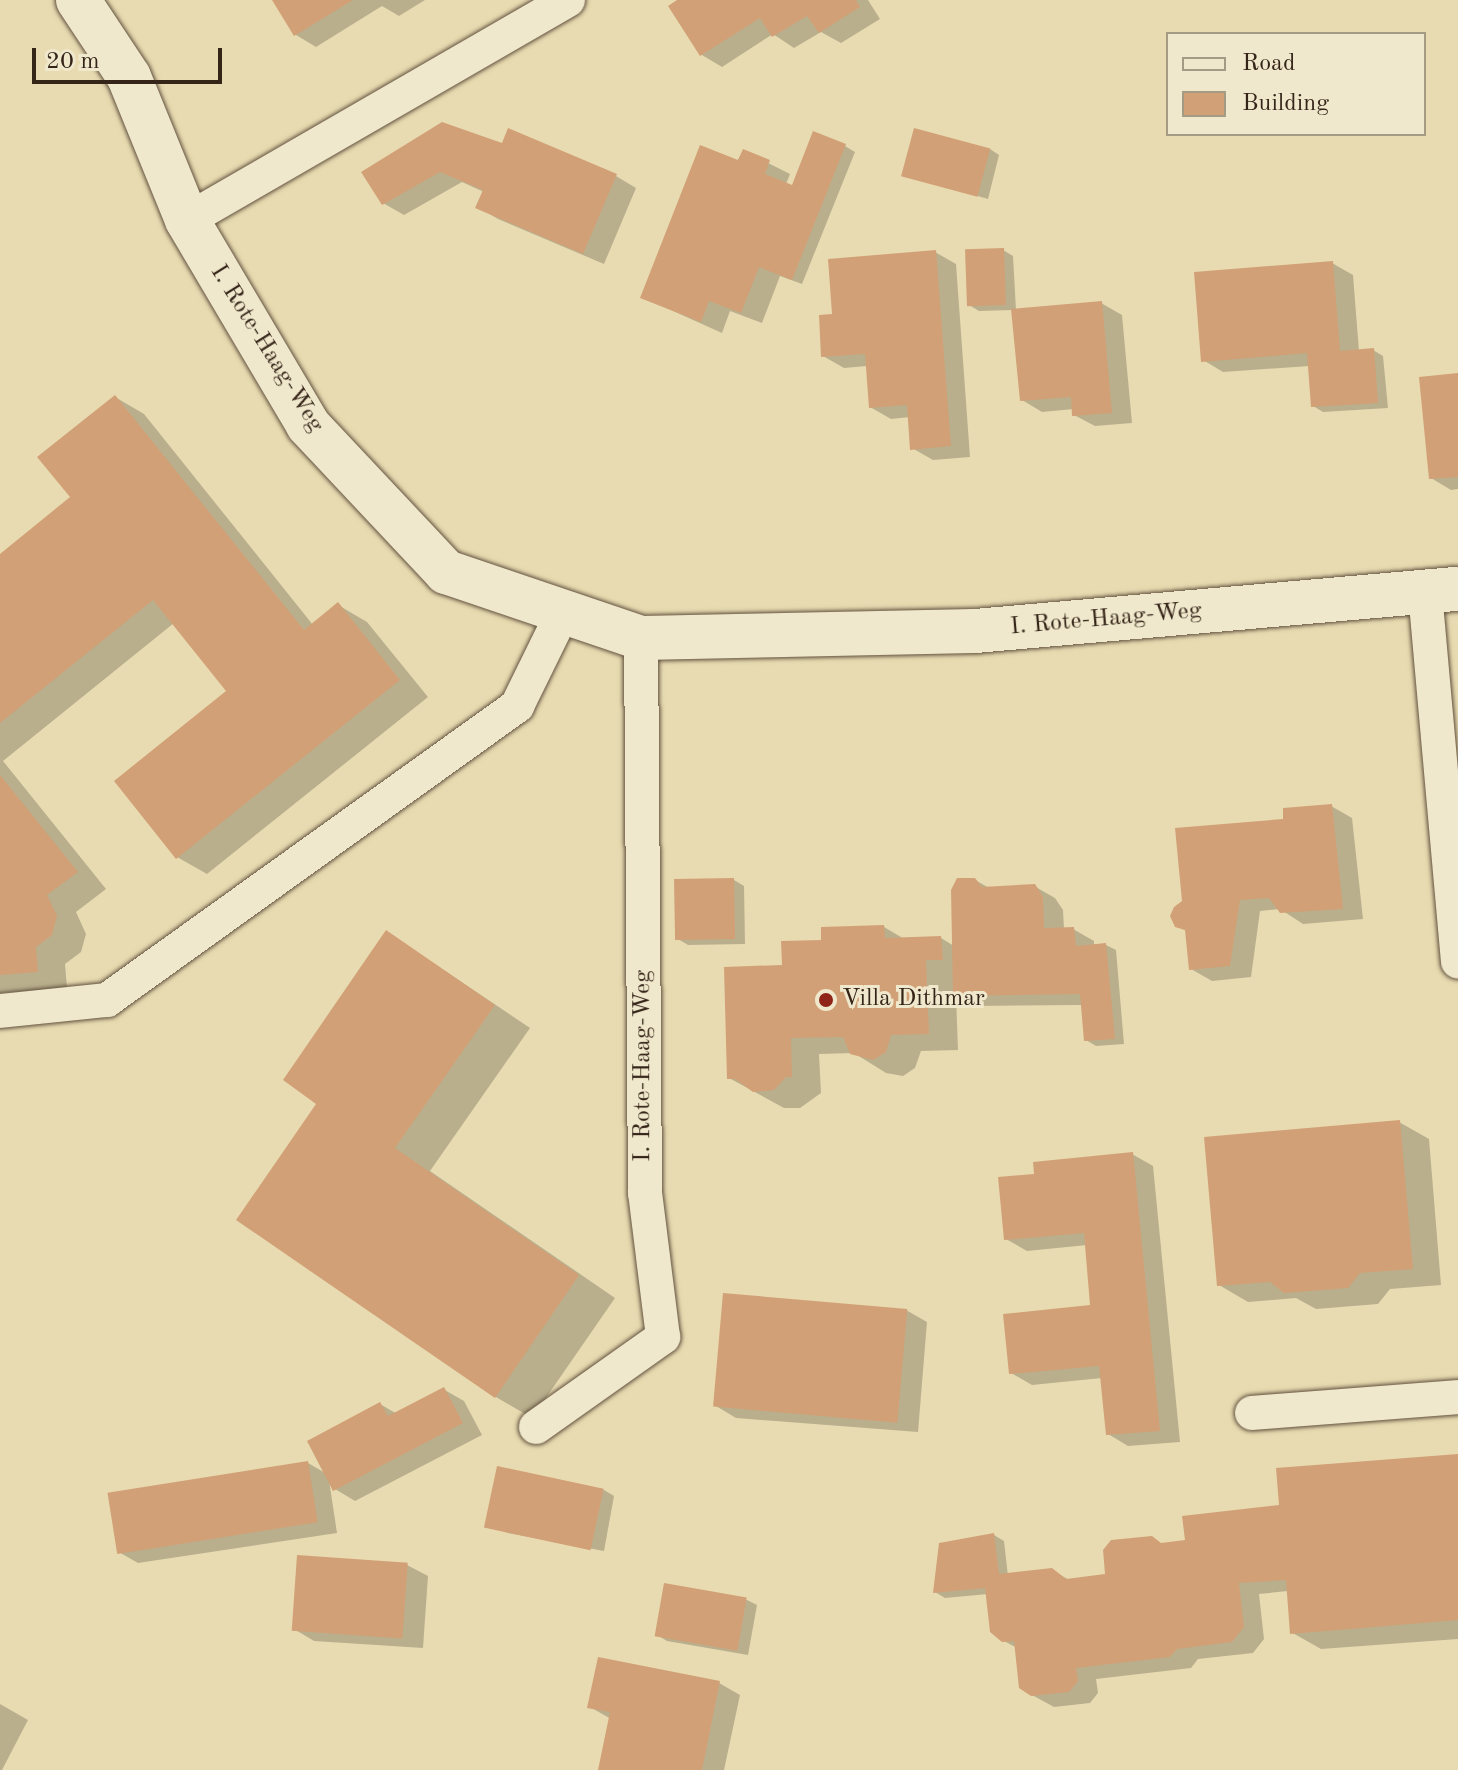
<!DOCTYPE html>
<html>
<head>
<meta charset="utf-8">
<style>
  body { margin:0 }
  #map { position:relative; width:1458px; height:1770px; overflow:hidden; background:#e8dbb1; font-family:"Old Standard TT",serif }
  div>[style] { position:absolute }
  .shadow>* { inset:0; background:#0003 }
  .building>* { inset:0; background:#d2a076; transform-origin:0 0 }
  .roads { filter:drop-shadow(0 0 2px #62523f) drop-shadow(0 0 2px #62523f) }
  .lane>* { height:34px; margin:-17px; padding:0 17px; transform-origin:17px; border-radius:17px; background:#f0e8cc }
  .street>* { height:44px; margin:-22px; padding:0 22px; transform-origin:22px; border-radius:22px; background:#f0e8cc }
  .dots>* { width:22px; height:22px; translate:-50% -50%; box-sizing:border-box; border:4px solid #f0e8cc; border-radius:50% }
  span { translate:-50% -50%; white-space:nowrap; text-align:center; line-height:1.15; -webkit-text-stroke:6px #f0e8cc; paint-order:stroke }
  .street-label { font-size:24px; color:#352519 }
  .poi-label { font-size:24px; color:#352519 }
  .left { translate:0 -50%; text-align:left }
  .legend { position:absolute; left:1166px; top:32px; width:260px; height:104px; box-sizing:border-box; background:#f0e8cc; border:2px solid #a59a84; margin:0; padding:10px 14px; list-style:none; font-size:24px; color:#352519 }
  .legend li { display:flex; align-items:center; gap:16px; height:40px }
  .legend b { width:40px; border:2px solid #a59a84 }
  .scale { position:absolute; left:32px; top:48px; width:190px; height:36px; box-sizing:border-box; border:4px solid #352519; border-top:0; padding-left:10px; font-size:24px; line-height:28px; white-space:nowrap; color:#352519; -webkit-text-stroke:6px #f0e8cc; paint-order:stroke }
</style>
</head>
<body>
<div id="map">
  <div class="shadow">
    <div style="clip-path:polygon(274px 0,425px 0,399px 16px,382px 6px,316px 47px,296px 35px)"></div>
    <div style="clip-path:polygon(681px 0,868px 0,880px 19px,841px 43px,821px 32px,794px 48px,773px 34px,722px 67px,702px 55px,671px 6px)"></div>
    <div style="clip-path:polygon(503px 146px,616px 176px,636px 188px,604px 264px,498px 219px,478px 207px,484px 192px,462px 182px,404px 215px,383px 203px,364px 173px)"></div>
    <div style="clip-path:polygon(845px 146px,855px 152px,802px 284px,780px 276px,762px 323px,730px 311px,722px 333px,642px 297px,744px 151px,790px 174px,786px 184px,791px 187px)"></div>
    <div style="clip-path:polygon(990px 149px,999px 155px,988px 199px,904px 175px)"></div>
    <div style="clip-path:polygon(1003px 250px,1013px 256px,1016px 310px,1101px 303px,1122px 315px,1132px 423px,1095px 426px,1074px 415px,1074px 409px,1042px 412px,1022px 400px,1013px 310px,979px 311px,969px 305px)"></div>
    <div style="clip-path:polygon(935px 252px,956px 264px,970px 457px,933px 460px,912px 448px,910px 417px,891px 419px,870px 407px,867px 366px,844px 368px,823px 356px,834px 316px)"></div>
    <div style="clip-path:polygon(1332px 263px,1353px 275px,1359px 351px,1373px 350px,1383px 356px,1388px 408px,1323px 412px,1313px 406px,1310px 366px,1223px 372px,1203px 360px)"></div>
    <div style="clip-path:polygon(1458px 375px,1458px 489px,1451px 490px,1431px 478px)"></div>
    <div style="clip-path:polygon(115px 397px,144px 414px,313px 625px,338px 605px,367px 622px,428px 697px,207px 874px,177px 857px,229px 692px,174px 623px,3px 761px,106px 889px,76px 912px,86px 934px,81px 952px,65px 964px,67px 988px,0 993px,0 556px,73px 498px)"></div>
    <div style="clip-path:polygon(1331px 806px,1352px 818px,1363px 919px,1303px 924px,1280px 909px,1260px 911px,1251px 977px,1212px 981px,1191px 969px,1188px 932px,1176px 925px,1286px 820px)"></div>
    <div style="clip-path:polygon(734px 880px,744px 886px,745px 944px,688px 945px,678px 939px)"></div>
    <div style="clip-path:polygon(975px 880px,991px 889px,1034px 886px,1055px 898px,1063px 910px,1064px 929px,1073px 929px,1094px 941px,1094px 946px,1106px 945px,1116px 950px,1124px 1044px,1096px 1046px,1086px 1040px,1083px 1005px,975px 1006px,956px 995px,958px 1050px,921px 1051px,915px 1068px,903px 1076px,886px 1073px,854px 1053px,819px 1054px,821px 1093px,800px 1108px,784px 1108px,729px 1078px,784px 967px,823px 942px,884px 927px,906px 940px,941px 938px,954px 946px)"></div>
    <div style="clip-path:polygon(387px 932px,530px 1028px,430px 1171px,615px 1298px,532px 1418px,496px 1397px,319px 1103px)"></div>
    <div style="clip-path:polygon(1399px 1122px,1429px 1139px,1441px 1285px,1390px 1289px,1378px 1304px,1316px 1309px,1296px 1298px,1248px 1302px,1219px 1285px)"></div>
    <div style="clip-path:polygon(1132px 1154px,1153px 1166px,1180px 1442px,1128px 1446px,1108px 1434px,1102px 1378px,1032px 1385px,1011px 1373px,1093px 1307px,1087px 1245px,1027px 1251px,1006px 1239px,1036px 1175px)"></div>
    <div style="clip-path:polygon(906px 1310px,927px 1322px,918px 1432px,736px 1418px,716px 1406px)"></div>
    <div style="clip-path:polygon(443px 1389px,464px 1401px,482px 1435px,355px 1501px,335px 1489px,329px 1480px,337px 1533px,138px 1563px,117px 1551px,308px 1463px,327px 1474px,380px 1404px,397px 1414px)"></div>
    <div style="clip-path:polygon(1458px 1456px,1458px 1639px,1321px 1649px,1291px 1632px,1288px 1591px,1259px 1594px,1264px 1639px,1253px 1653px,1198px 1659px,1191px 1668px,1096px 1679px,1098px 1693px,1090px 1703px,1054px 1707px,1032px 1695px,1017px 1648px,1004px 1641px,988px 1594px,945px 1598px,935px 1592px,994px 1535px,1004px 1541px,1008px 1576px,1052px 1570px,1069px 1580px,1107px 1576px,1163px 1544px,1187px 1542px,1282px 1507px)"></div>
    <div style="clip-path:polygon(604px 1490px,614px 1496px,604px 1551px,508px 1533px,498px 1528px)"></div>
    <div style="clip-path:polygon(407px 1565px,428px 1576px,423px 1648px,314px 1641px,294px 1629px)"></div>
    <div style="clip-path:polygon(666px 1585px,747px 1600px,757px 1605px,748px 1655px,667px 1641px,657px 1635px)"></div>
    <div style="clip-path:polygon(719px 1683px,740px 1695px,724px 1770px,600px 1770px,611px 1719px,590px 1707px)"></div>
    <div style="clip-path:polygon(0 1704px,28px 1720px,2px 1770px,0 1770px)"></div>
  </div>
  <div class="building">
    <div style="clip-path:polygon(272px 0,353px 0,294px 36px)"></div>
    <div style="clip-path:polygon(677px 0,856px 0,860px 7px,819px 33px,807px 16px,772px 37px,760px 18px,700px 56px,668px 6px)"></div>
    <div style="clip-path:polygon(442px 122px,502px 143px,508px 128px,617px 174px,583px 254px,475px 208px,483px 190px,440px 172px,382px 205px,361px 172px)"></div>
    <div style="left:914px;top:128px;width:79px;height:50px;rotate:15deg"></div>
    <div style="clip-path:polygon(813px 131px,846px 144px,792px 280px,759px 267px,741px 313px,709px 301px,701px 322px,640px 298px,700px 145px,738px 160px,743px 149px,770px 160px,765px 174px,792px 185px)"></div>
    <div style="left:1004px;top:248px;width:57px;height:39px;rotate:88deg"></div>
    <div style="clip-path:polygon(936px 250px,951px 446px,910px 450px,907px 405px,869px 408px,865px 354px,821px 357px,819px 315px,832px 314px,828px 259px)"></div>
    <div style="clip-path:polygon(1333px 261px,1340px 351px,1374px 348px,1378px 403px,1311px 407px,1307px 353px,1201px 362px,1194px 272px)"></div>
    <div style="clip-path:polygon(1102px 301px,1112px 413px,1072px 416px,1071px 397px,1020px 401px,1011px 309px)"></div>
    <div style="clip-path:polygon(1458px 373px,1458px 477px,1429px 479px,1419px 377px)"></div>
    <div style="clip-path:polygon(115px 395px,304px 630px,338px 602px,400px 680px,176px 859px,114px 781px,226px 691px,153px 600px,0 723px,0 554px,70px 497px,37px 457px)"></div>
    <div style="clip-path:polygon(0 775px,78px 872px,47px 895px,57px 916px,52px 935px,36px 947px,38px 972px,0 975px)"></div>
    <div style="clip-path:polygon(1332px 804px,1343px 909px,1280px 913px,1269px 898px,1240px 900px,1230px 966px,1189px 970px,1185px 930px,1175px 927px,1170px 916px,1174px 907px,1182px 901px,1175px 828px,1283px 819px,1283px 808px)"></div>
    <div style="left:734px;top:878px;width:61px;height:60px;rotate:89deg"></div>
    <div style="clip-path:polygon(957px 878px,975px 878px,982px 887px,1035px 884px,1043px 897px,1044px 928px,1074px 927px,1076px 946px,1106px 943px,1115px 1039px,1084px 1041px,1080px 994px,953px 996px,951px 890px)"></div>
    <div style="clip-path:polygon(884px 925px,885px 938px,941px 936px,943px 960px,926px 960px,929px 1034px,891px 1035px,886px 1052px,873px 1060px,850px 1054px,843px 1037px,791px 1038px,792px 1077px,786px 1077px,774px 1090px,753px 1092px,735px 1079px,727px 1079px,724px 967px,782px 965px,781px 941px,821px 940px,821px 927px)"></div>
    <div style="clip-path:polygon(386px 930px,495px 1005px,395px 1148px,579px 1275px,495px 1398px,236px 1220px,316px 1104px,283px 1080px)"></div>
    <div style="clip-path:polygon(1400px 1120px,1413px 1269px,1360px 1273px,1348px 1288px,1284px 1293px,1270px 1282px,1217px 1286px,1204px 1137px)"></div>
    <div style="clip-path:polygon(1133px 1152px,1160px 1431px,1106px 1435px,1099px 1366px,1009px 1374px,1003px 1314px,1090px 1305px,1084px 1233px,1004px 1240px,998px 1177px,1034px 1174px,1033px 1162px)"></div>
    <div style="left:723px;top:1293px;width:185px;height:114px;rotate:5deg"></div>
    <div style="clip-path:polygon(444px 1387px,463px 1423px,333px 1491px,307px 1441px,380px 1402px,388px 1416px)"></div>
    <div style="clip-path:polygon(1458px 1454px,1458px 1620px,1290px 1634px,1286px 1580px,1239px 1583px,1244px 1627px,1232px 1642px,1177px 1649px,1170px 1657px,1076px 1668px,1078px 1681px,1069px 1692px,1031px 1696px,1019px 1688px,1014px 1641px,1002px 1642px,990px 1632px,985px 1588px,933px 1593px,939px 1543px,994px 1533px,999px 1574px,1052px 1568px,1066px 1579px,1105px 1574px,1103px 1550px,1111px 1540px,1152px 1536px,1161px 1543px,1185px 1540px,1182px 1516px,1279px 1505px,1276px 1468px)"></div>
    <div style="left:308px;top:1461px;width:62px;height:203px;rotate:81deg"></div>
    <div style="left:497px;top:1466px;width:109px;height:63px;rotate:12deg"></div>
    <div style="left:297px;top:1555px;width:111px;height:76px;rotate:4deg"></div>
    <div style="left:664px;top:1583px;width:84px;height:54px;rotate:10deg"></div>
    <div style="clip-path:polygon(598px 1657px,720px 1681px,702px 1770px,598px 1770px,610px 1712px,587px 1708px)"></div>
  </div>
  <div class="roads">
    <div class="lane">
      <div style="left:187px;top:220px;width:440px;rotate:-30deg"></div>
      <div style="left:1425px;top:592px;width:371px;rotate:84.9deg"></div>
      <div style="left:0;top:1011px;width:108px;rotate:-5.9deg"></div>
      <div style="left:107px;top:1000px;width:505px;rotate:-35.64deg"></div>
      <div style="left:517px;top:706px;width:105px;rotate:-63.9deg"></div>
      <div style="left:1252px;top:1413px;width:207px;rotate:-4.4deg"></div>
      <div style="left:536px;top:1427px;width:156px;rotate:-35.3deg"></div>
      <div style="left:663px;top:1337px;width:145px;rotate:-97.1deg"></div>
      <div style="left:645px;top:1193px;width:555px;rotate:-90.41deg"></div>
    </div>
    <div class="street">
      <div style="left:78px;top:0;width:92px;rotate:56.5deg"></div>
      <div style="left:129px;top:77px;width:154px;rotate:67.9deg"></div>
      <div style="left:187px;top:220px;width:238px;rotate:59.4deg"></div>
      <div style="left:308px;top:425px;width:202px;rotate:46.8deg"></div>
      <div style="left:446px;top:572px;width:206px;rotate:18.7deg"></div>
      <div style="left:641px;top:638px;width:334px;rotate:-1.2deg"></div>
      <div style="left:975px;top:631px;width:485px;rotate:-5deg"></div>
    </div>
  </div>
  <div class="dots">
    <div style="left:826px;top:1000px;background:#8f2418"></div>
  </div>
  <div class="street-label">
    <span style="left:266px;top:349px;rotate:58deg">I. Rote-Haag-Weg</span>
    <span style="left:1106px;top:620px;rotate:-5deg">I. Rote-Haag-Weg</span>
    <span style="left:644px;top:1066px;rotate:-90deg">I. Rote-Haag-Weg</span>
  </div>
  <div class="poi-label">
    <span class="left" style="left:842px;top:1000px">Villa Dithmar</span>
  </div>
  <ul class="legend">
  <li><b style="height:10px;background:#f0e8cc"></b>Road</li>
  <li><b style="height:22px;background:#d2a076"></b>Building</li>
  </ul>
  <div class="scale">20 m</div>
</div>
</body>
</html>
